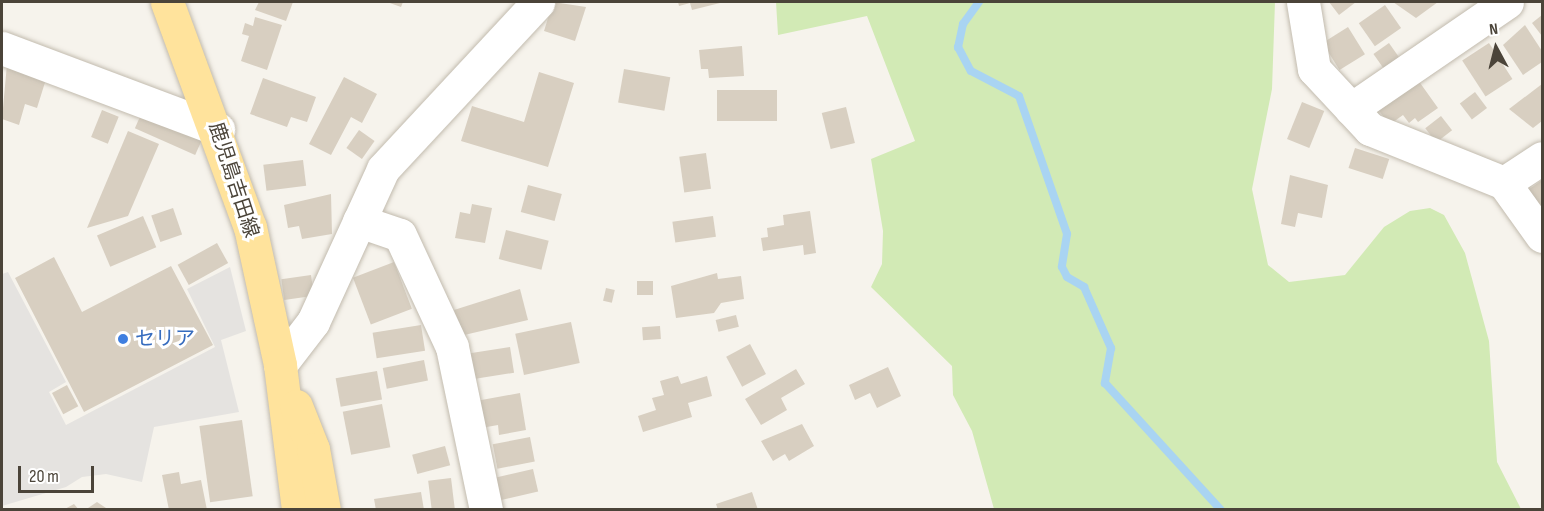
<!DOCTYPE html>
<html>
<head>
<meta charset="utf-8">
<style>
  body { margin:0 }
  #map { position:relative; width:1544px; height:511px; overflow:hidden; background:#f6f3ec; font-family:"Sofia Sans Condensed","Noto Sans JP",sans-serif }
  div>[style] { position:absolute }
  .green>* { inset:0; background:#d2eab5 }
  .parking>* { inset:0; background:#e5e3e0 }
  .stream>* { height:8px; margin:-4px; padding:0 4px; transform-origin:4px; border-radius:4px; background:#a9d4f2 }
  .building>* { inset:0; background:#d8cfc1; transform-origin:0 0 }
  .roads { filter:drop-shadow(0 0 2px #c2bbae) drop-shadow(0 0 2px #c2bbae) }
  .minor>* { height:33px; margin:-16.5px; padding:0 16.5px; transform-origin:16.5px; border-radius:16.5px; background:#fff }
  .major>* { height:33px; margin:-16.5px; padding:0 16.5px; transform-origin:16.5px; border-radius:16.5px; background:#ffe39c }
  .dots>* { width:16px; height:16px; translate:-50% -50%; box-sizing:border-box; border:3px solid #fff; border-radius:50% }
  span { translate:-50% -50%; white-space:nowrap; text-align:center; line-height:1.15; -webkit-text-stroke:6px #fff; paint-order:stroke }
  .street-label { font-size:20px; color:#4b4439 }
  .shop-label { font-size:20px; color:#366cbe }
  .left { translate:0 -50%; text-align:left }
  .frame { position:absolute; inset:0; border:3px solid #4b4439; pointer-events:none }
  .north { position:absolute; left:1466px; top:18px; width:60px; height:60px; -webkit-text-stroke:4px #fff; paint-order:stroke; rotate:353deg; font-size:16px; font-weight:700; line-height:24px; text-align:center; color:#4b4439 }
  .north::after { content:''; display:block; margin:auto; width:21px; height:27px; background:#4b4439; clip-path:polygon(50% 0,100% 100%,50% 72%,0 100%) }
  .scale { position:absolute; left:18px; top:466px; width:76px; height:27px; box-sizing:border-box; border:3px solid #4b4439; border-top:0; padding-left:8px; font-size:18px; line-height:21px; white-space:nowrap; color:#4b4439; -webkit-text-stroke:4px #fff; paint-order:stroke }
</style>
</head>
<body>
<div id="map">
  <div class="green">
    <div style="clip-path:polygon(776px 2px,1275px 2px,1272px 89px,1252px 189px,1268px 265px,1289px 282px,1345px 275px,1384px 227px,1410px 211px,1430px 208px,1444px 215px,1465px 253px,1489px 341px,1497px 462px,1521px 509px,994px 509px,972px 431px,953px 395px,952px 366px,871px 287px,882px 264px,883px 231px,871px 159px,915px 141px,867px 16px,778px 35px)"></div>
  </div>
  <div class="parking">
    <div style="clip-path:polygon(230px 267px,246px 331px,221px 340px,239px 412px,154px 427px,142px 482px,106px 474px,82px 477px,66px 487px,2px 506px,2px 274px,8px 272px,66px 382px,49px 392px,66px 425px,215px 347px,187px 289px)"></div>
  </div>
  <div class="stream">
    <div style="left:979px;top:2px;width:27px;rotate:126deg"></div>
    <div style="left:963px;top:24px;width:24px;rotate:102deg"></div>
    <div style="left:958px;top:47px;width:27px;rotate:62deg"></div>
    <div style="left:971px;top:71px;width:54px;rotate:27.5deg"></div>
    <div style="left:1019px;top:96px;width:146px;rotate:70.8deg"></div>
    <div style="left:1067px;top:234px;width:33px;rotate:99deg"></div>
    <div style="left:1062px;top:267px;width:11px;rotate:63deg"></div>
    <div style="left:1067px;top:277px;width:20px;rotate:30deg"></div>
    <div style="left:1084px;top:287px;width:67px;rotate:66.1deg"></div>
    <div style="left:1111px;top:348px;width:36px;rotate:100deg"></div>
    <div style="left:1105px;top:383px;width:172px;rotate:47.6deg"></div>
  </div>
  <div class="building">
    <div style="clip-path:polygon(259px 2px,293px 2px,286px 21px,255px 10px)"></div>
    <div style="clip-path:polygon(387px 2px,403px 2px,401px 7px)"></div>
    <div style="clip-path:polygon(553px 2px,586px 7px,575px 41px,544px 31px)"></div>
    <div style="clip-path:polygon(678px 2px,724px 2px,692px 10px,690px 3px,679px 6px)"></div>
    <div style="clip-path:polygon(1329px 2px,1356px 2px,1339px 15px)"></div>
    <div style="clip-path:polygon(1393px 2px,1438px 2px,1416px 18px)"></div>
    <div style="left:1385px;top:5px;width:28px;height:32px;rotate:55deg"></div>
    <div style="clip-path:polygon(1542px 15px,1542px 36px,1532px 23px)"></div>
    <div style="clip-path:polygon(255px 17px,282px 25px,267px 70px,241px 61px,249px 36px,242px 34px,245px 23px,253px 26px)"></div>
    <div style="clip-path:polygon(1525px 25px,1542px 51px,1542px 62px,1523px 75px,1503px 45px)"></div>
    <div style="left:1348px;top:27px;width:32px;height:30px;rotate:58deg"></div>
    <div style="left:1389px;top:43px;width:19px;height:19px;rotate:55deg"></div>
    <div style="left:1489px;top:43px;width:43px;height:32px;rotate:57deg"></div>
    <div style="clip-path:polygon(742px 46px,744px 76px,709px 78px,708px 69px,701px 69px,699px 50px)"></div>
    <div style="clip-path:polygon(7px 64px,47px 76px,37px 108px,25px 104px,19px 125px,2px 119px)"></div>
    <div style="left:624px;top:69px;width:47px;height:34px;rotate:10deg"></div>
    <div style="clip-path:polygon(539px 72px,574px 83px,548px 167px,461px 141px,472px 106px,524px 122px)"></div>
    <div style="clip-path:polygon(344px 77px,377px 94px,362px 123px,351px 117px,331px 155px,309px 144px)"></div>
    <div style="clip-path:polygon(263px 78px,316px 97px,307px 122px,291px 117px,287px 127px,250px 114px)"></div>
    <div style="clip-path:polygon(1418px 80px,1438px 108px,1418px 122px,1415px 118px,1409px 123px,1403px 115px,1389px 125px,1378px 109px)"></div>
    <div style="clip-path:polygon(1542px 84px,1542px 121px,1533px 128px,1509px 109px)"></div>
    <div style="left:777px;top:90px;width:31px;height:60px;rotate:90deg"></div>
    <div style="left:1475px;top:92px;width:20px;height:19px;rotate:53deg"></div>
    <div style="left:1302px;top:102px;width:24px;height:40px;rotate:22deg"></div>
    <div style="left:846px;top:107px;width:37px;height:25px;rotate:76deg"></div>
    <div style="left:102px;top:110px;width:18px;height:29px;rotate:22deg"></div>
    <div style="left:143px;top:110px;width:66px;height:20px;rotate:24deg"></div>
    <div style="left:1441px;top:116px;width:18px;height:20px;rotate:52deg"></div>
    <div style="left:359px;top:130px;width:19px;height:22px;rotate:35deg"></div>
    <div style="clip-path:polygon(128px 131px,159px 144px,128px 216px,87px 228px)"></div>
    <div style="left:1355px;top:148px;width:36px;height:21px;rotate:18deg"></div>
    <div style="left:706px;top:153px;width:36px;height:27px;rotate:82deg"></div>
    <div style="left:303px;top:160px;width:26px;height:40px;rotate:83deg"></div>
    <div style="clip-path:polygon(1290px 175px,1328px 185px,1322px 218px,1298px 213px,1295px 227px,1281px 224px)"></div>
    <div style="clip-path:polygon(1542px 180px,1542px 211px,1528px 190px)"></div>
    <div style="left:528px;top:185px;width:35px;height:28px;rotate:15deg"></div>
    <div style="clip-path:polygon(331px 194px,332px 234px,302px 239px,299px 226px,288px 228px,284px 205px)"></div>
    <div style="clip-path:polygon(472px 204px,492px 208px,485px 243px,455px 238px,460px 212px,470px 214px)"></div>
    <div style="left:173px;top:208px;width:28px;height:23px;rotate:71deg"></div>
    <div style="clip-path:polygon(810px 211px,816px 253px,804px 255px,803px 245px,763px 251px,761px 238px,768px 237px,767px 228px,784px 225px,783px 215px)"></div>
    <div style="left:143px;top:216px;width:34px;height:50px;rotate:67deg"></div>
    <div style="left:713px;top:216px;width:21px;height:41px;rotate:82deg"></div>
    <div style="left:506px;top:230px;width:44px;height:30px;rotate:14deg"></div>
    <div style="left:217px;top:243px;width:23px;height:45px;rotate:61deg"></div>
    <div style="clip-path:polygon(54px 257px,82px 312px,171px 266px,213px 345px,84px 412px,15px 278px)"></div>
    <div style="left:394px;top:262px;width:50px;height:44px;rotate:69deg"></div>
    <div style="clip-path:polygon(717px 273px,718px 279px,741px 276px,744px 299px,721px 303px,714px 313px,676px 318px,671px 286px)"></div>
    <div style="left:311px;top:275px;width:21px;height:30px;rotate:82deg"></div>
    <div style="left:637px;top:281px;width:16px;height:14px"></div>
    <div style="left:606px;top:288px;width:9px;height:13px;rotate:13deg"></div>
    <div style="clip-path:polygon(520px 289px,528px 320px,460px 336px,454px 310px)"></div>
    <div style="left:736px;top:315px;width:12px;height:21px;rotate:76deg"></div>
    <div style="left:571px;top:322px;width:42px;height:57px;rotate:78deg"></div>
    <div style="left:421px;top:325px;width:26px;height:49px;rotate:81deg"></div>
    <div style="left:660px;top:326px;width:13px;height:18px;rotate:86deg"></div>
    <div style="left:750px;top:344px;width:34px;height:27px;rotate:62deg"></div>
    <div style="left:510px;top:347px;width:26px;height:47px;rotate:81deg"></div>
    <div style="left:424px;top:360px;width:21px;height:42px;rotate:79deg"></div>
    <div style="clip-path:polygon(888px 367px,901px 396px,877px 408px,870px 393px,855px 400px,849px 385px)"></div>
    <div style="clip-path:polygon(796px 369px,805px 384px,781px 398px,787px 410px,761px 425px,745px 399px)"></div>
    <div style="left:377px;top:371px;width:29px;height:42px;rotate:80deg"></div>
    <div style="clip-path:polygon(678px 376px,681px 384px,707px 376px,712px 396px,688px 403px,692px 417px,643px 432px,638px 416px,656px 410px,652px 398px,664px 395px,660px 381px)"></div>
    <div style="left:67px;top:385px;width:24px;height:17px;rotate:62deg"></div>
    <div style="clip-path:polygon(520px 393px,526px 430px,499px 435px,498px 425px,481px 428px,476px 401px)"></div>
    <div style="left:382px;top:404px;width:44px;height:40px;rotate:79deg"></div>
    <div style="left:242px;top:420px;width:77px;height:43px;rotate:82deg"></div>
    <div style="clip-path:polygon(802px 424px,814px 446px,789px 461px,785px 454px,773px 461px,761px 441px)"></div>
    <div style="left:530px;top:437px;width:25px;height:38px;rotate:79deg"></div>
    <div style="left:445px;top:446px;width:20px;height:34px;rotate:75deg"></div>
    <div style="left:533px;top:469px;width:23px;height:39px;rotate:77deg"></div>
    <div style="clip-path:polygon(179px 472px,181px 484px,201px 480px,207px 510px,169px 510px,162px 475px)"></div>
    <div style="left:451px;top:478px;width:31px;height:23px;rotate:83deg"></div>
    <div style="clip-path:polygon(421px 492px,424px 510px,376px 510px,374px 499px)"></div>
    <div style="clip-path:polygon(752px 492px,758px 510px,718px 510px,716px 504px)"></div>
    <div style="clip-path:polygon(97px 502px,109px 510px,85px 510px)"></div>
    <div style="clip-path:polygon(74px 504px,79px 510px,63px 510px)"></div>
  </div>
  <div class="roads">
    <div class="minor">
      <div style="left:1303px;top:2px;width:68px;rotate:80.7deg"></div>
      <div style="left:1314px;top:69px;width:82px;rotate:47deg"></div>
      <div style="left:1370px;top:129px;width:144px;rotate:21.9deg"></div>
      <div style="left:1504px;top:183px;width:65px;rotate:54.4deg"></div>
      <div style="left:2px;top:48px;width:231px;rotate:20.6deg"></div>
      <div style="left:1351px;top:109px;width:189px;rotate:-34.4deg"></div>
      <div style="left:1504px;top:183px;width:45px;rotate:-33.3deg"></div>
      <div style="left:359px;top:221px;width:43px;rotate:18.9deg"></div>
      <div style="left:400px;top:235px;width:123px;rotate:65.1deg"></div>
      <div style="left:452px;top:347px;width:167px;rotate:78.2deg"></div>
      <div style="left:280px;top:365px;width:54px;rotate:-52.5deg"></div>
      <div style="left:313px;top:322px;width:168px;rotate:-65.4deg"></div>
      <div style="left:383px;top:169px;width:228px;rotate:-47.1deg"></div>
    </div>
    <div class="major">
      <div style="left:167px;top:2px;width:240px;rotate:69.8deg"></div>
      <div style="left:250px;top:227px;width:141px;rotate:77.7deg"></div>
      <div style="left:280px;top:365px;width:146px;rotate:82.9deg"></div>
      <div style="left:296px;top:406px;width:46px;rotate:68.4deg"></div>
      <div style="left:313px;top:449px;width:62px;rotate:79.8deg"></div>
    </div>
  </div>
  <div class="dots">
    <div style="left:123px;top:339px;background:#3f7fe0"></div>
  </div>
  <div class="street-label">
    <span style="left:233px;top:180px;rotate:72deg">鹿児島吉田線</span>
  </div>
  <div class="shop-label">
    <span class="left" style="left:135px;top:339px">セリア</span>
  </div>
  <div class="frame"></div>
  <div class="north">N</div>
  <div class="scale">20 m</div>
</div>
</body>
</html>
